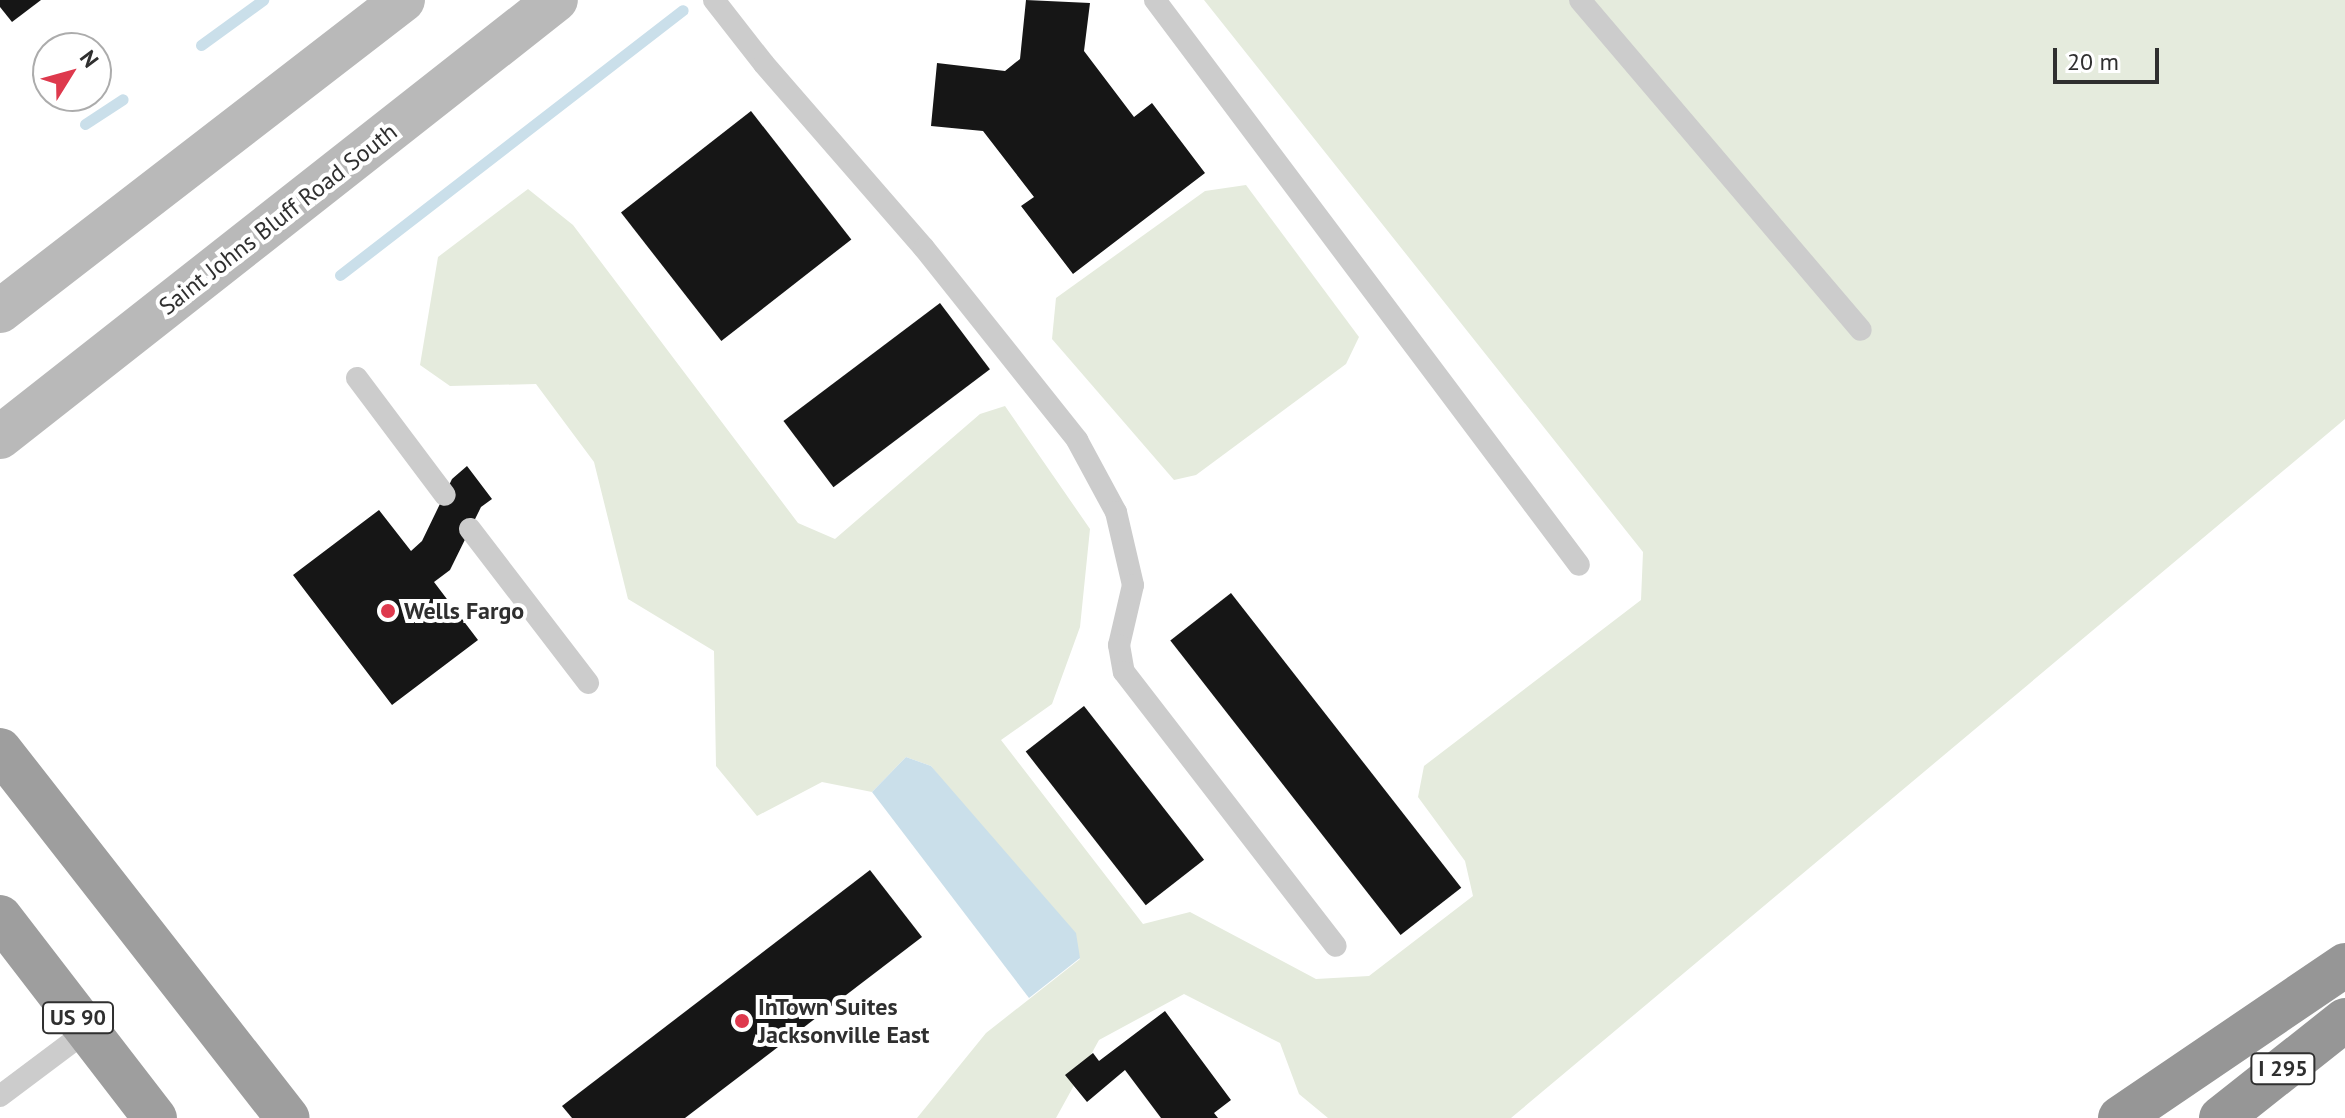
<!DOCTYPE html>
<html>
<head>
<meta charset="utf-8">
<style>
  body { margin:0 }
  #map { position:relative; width:2345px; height:1118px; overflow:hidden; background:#fff; font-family:"PT Sans",sans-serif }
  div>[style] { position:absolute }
  .green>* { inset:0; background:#e5ebdd }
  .water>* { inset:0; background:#cadfea }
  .stream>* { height:11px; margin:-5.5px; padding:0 5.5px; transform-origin:5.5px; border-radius:5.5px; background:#cadfea }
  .building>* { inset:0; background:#161616; transform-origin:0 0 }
  .service>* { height:22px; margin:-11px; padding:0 11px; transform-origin:11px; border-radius:11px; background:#ccc }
  .secondary>* { height:44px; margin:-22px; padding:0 22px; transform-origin:22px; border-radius:22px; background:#b9b9b9 }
  .trunk>* { height:44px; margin:-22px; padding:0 22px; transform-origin:22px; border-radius:22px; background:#9e9e9e }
  .motorway>* { height:44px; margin:-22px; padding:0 22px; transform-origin:22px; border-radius:22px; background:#969696 }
  .dots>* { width:22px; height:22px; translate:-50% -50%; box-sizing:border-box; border:4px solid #fff; border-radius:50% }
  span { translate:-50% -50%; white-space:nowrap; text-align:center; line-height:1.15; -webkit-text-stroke:8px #fff; paint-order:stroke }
  .shield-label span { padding:2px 6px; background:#fff; border:2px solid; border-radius:6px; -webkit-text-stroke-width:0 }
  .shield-label { font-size:22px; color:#2f2f2f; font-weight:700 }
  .street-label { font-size:24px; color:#2f2f2f }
  .poi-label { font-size:24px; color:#2f2f2f; font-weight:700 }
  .left { translate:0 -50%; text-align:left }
  .north { position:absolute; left:32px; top:32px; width:80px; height:80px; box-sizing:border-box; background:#fff; border:2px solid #acacac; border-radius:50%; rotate:53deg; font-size:22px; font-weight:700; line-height:32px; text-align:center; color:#2f2f2f }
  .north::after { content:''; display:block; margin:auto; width:28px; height:36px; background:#de394d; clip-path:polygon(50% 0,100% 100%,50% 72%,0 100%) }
  .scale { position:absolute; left:2053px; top:48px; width:106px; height:36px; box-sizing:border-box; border:4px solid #2f2f2f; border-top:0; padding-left:10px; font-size:24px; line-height:28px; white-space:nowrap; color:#2f2f2f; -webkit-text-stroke:6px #fff; paint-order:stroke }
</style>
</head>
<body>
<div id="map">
  <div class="green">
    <div style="clip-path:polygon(1204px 0,2345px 0,2345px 419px,1511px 1118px,1328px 1118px,1299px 1094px,1280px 1043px,1184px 994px,1099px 1040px,1056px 1118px,917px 1118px,986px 1033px,1080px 959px,931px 766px,906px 757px,872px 792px,822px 782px,757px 816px,716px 766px,714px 651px,628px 599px,594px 462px,536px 384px,450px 386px,420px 365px,438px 257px,528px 189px,573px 225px,798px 523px,835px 539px,980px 414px,1005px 406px,1090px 529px,1080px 627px,1052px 704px,1001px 740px,1143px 924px,1190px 912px,1316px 979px,1369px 976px,1473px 896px,1465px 861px,1418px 797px,1424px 766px,1641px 600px,1643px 552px)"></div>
    <div style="clip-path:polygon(1246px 185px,1359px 337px,1346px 364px,1196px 475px,1174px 480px,1052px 339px,1056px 298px,1205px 191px)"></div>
  </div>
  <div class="water">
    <div style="clip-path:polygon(906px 757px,931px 766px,1076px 933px,1080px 958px,1029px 998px,872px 792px)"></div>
  </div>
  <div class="stream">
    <div style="left:201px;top:45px;width:77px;rotate:-36deg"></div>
    <div style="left:85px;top:124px;width:45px;rotate:-33.3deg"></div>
    <div style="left:340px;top:275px;width:433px;rotate:-37.7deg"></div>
  </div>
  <div class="building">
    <div style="clip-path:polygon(0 0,41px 0,12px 22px,0 7px)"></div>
    <div style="clip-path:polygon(1026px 0,1090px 3px,1084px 51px,1134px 117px,1152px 103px,1205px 173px,1073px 274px,1021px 206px,1034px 197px,983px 131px,931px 126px,937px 63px,1005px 71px,1020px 59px)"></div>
    <div style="left:751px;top:111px;width:163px;height:165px;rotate:52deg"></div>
    <div style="left:940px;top:303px;width:83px;height:196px;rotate:53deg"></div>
    <div style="clip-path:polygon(467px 466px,492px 499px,481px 507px,450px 570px,434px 582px,478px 640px,392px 705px,293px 575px,379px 510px,411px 551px,422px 541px,452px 479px)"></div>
    <div style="left:1231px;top:593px;width:374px;height:77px;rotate:52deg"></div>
    <div style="left:1084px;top:706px;width:195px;height:74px;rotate:52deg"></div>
    <div style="clip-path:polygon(870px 870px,922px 937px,685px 1118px,572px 1118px,562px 1106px)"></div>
    <div style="clip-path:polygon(1165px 1011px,1231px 1100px,1214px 1113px,1218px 1118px,1161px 1118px,1125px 1070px,1087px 1102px,1065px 1075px,1093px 1053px,1099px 1061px)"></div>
  </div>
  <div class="service">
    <div style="left:714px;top:0;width:81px;rotate:52deg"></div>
    <div style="left:764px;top:64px;width:244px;rotate:49deg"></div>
    <div style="left:924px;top:248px;width:246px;rotate:51.4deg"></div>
    <div style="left:1077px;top:440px;width:82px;rotate:61.6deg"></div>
    <div style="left:1116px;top:512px;width:75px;rotate:76.9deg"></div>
    <div style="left:1133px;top:585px;width:62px;rotate:103.1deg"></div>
    <div style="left:1119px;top:645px;width:27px;rotate:80deg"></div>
    <div style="left:1124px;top:672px;width:346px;rotate:52.3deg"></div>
    <div style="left:1155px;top:0;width:706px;rotate:53.11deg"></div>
    <div style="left:1580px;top:0;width:433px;rotate:49.6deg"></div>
    <div style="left:357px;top:378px;width:146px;rotate:53.1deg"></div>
    <div style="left:470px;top:529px;width:194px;rotate:52.5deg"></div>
    <div style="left:0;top:1096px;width:110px;rotate:-36.9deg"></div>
  </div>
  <div class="secondary">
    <div style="left:0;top:311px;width:509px;rotate:-37.66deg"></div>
    <div style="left:0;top:437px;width:707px;rotate:-38.17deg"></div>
  </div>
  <div class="trunk">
    <div style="left:0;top:750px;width:467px;rotate:52deg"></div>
    <div style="left:0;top:917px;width:254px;rotate:52.4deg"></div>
  </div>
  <div class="motorway">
    <div style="left:2120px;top:1118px;width:272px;rotate:-34.2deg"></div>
    <div style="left:2221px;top:1118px;width:158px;rotate:-38.3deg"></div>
  </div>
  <div class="dots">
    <div style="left:388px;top:611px;background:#de394d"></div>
    <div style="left:742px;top:1021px;background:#de394d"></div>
  </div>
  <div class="shield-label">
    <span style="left:78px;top:1018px">US 90</span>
    <span style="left:2283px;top:1069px">I 295</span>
  </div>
  <div class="street-label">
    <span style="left:278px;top:219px;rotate:-38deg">Saint Johns Bluff Road South</span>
  </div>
  <div class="poi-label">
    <span class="left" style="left:404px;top:611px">Wells Fargo</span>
    <span class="left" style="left:758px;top:1021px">InTown Suites<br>Jacksonville East</span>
  </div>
  <div class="north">N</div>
  <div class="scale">20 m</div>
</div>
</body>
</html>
